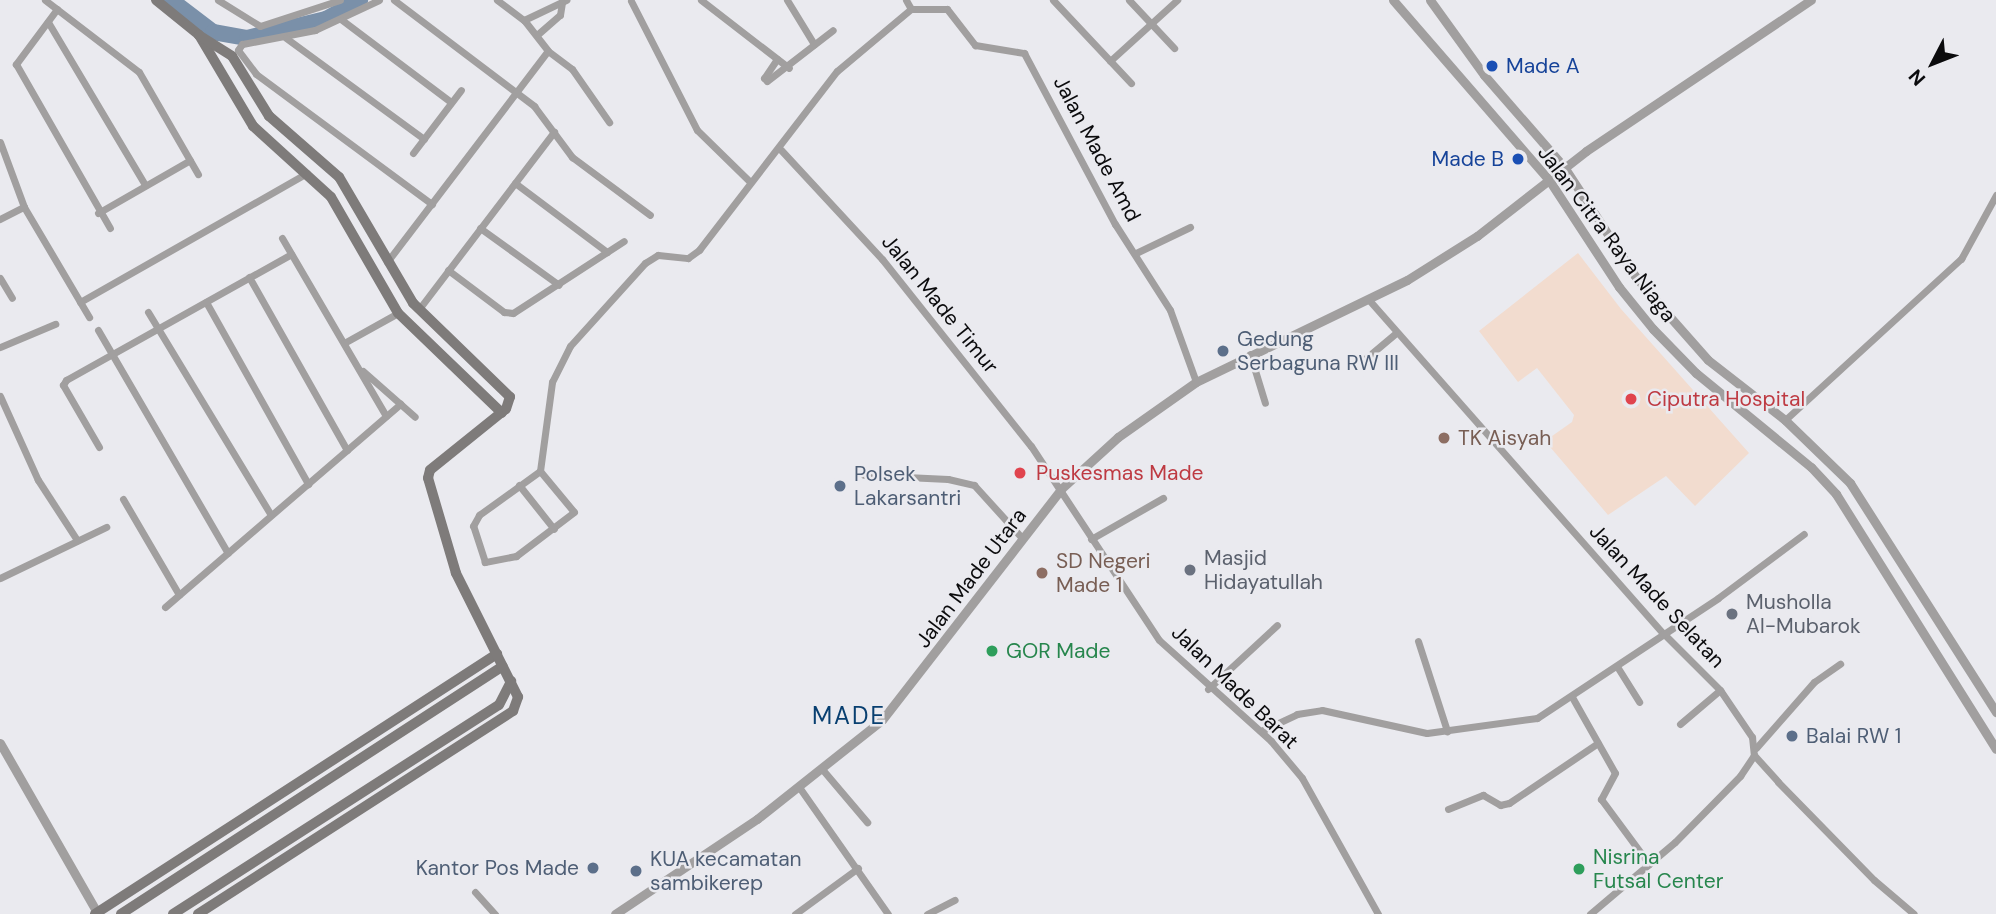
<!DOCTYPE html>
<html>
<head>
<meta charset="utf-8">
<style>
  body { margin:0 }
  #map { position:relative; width:1996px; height:914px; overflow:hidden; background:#eaeaef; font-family:"DM Sans",sans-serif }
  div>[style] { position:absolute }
  .medical>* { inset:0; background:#f2dccf }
  .river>* { height:16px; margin:-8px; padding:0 8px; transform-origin:8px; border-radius:8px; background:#7a90a9 }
  .minor>* { height:7px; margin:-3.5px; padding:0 3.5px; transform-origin:3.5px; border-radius:3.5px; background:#a19f9f }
  .tertiary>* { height:9px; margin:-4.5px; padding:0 4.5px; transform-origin:4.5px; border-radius:4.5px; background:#a19f9f }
  .secondary>* { height:10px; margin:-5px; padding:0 5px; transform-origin:5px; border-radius:5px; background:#7e7b7a }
  .dots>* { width:19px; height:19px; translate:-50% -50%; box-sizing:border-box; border:4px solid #eaeaef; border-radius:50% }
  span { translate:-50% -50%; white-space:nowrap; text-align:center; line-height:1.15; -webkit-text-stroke:5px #eaeaef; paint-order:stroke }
  .transit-label { font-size:21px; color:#164399 }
  .left { translate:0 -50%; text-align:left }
  .right { translate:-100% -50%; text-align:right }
  .street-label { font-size:21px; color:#0b0b0d }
  .service-label { font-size:21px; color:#4e5e75 }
  .health-label { font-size:21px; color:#be3a42 }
  .education-label { font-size:21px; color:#785e54 }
  .worship-label { font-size:21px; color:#5b616d }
  .leisure-label { font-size:21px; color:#27864d }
  .quarter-label { font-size:24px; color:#083f70; letter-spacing:2px }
  .north { position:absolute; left:1898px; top:28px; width:70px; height:70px; -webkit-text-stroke:5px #eaeaef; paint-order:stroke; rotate:228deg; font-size:19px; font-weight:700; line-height:28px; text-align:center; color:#0b0b0d }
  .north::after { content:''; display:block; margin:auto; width:24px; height:32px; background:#0b0b0d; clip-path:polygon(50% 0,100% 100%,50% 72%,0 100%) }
</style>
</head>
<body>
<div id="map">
  <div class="medical">
    <div style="clip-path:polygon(1578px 253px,1621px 309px,1749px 453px,1695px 506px,1666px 476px,1608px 515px,1545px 441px,1572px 422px,1574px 415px,1537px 368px,1518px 382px,1479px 331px)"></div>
  </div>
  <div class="river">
    <div style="left:171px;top:0;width:53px;rotate:37.3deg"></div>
    <div style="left:213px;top:32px;width:35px;rotate:10deg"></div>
    <div style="left:247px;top:38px;width:81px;rotate:-13.5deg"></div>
    <div style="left:326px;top:19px;width:39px;rotate:-29deg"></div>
  </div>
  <div class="minor">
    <div style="left:45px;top:0;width:118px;rotate:37.5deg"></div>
    <div style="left:139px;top:72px;width:118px;rotate:60deg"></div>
    <div style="left:218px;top:0;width:49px;rotate:31.8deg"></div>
    <div style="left:260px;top:26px;width:84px;rotate:-18deg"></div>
    <div style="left:379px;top:0;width:71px;rotate:154.9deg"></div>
    <div style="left:315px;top:30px;width:74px;rotate:169.1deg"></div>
    <div style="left:242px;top:44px;width:7px;rotate:124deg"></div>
    <div style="left:238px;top:50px;width:30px;rotate:53deg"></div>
    <div style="left:256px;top:74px;width:219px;rotate:36.5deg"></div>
    <div style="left:394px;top:0;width:176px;rotate:37.1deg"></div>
    <div style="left:534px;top:106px;width:64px;rotate:53.3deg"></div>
    <div style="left:572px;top:157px;width:97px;rotate:36.6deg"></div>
    <div style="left:497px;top:0;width:34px;rotate:37deg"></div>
    <div style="left:524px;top:20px;width:39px;rotate:52deg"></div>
    <div style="left:548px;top:51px;width:30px;rotate:37deg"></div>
    <div style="left:572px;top:69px;width:65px;rotate:55.1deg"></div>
    <div style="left:701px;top:0;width:111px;rotate:37.7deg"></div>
    <div style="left:787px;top:0;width:52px;rotate:58.5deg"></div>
    <div style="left:906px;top:0;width:10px;rotate:61deg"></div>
    <div style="left:1053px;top:0;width:114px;rotate:46.8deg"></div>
    <div style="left:1129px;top:0;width:66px;rotate:46.8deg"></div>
    <div style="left:631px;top:1px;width:145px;rotate:62.9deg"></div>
    <div style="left:697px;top:130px;width:73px;rotate:44.4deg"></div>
    <div style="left:57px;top:9px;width:69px;rotate:126.7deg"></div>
    <div style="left:16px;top:64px;width:189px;rotate:60.2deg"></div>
    <div style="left:911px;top:9px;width:36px"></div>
    <div style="left:947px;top:9px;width:46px;rotate:52.1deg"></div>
    <div style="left:975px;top:45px;width:50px;rotate:9.3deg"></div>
    <div style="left:1024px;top:53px;width:194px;rotate:62deg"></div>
    <div style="left:1115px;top:224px;width:102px;rotate:57.4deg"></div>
    <div style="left:1170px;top:310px;width:77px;rotate:70.1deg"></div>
    <div style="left:342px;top:20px;width:136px;rotate:37deg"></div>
    <div style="left:524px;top:20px;width:47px;rotate:-25.5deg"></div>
    <div style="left:48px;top:22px;width:190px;rotate:59.2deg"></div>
    <div style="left:538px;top:34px;width:29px;rotate:-41deg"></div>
    <div style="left:560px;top:15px;width:12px;rotate:-81deg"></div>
    <div style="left:286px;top:38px;width:171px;rotate:36.2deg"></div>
    <div style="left:777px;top:59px;width:23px;rotate:124deg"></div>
    <div style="left:764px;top:78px;width:4px;rotate:45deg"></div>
    <div style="left:767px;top:81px;width:83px;rotate:-37.7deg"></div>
    <div style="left:1110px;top:61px;width:91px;rotate:-42.3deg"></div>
    <div style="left:0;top:142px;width:69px;rotate:69.7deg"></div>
    <div style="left:24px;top:207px;width:128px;rotate:59.4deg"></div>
    <div style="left:781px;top:150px;width:149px;rotate:47.2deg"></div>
    <div style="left:882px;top:259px;width:239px;rotate:51.5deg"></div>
    <div style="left:1031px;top:446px;width:232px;rotate:56.6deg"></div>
    <div style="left:1159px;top:640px;width:151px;rotate:42deg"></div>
    <div style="left:1271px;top:741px;width:48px;rotate:50deg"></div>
    <div style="left:1302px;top:778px;width:156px;rotate:60.8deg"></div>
    <div style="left:413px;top:153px;width:79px;rotate:-52.7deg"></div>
    <div style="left:515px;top:183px;width:115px;rotate:36.9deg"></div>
    <div style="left:98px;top:213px;width:106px;rotate:-29.9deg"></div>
    <div style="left:0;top:219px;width:27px;rotate:-27deg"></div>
    <div style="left:480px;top:228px;width:97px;rotate:35.8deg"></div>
    <div style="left:282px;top:238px;width:206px;rotate:59.7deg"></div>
    <div style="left:1136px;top:253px;width:60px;rotate:-25.7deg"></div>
    <div style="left:387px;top:262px;width:265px;rotate:-52.7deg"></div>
    <div style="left:448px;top:270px;width:70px;rotate:36.9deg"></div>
    <div style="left:504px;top:312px;width:9px;rotate:6deg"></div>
    <div style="left:513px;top:313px;width:132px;rotate:-33deg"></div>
    <div style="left:249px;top:277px;width:199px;rotate:60.5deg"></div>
    <div style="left:0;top:278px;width:23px;rotate:59deg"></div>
    <div style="left:1369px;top:300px;width:444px;rotate:48.6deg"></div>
    <div style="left:1663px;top:633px;width:81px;rotate:45deg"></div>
    <div style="left:1720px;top:690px;width:57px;rotate:55.8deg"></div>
    <div style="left:1752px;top:737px;width:18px;rotate:84deg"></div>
    <div style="left:1754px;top:755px;width:36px;rotate:48deg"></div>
    <div style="left:1778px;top:782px;width:137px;rotate:45.6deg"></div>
    <div style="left:1874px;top:880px;width:52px;rotate:40.4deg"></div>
    <div style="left:80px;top:302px;width:261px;rotate:-29.6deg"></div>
    <div style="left:206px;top:302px;width:209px;rotate:60.7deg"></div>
    <div style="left:419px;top:309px;width:223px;rotate:-52.7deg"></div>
    <div style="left:148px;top:312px;width:237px;rotate:58.8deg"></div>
    <div style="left:98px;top:330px;width:258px;rotate:59.8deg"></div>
    <div style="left:344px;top:343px;width:62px;rotate:-29.1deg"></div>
    <div style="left:0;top:347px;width:60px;rotate:-22.7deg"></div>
    <div style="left:1250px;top:354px;width:51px;rotate:73deg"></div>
    <div style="left:1365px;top:359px;width:40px;rotate:-40deg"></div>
    <div style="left:363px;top:371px;width:69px;rotate:41.5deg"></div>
    <div style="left:0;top:396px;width:92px;rotate:65.7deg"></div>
    <div style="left:38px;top:480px;width:72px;rotate:57deg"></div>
    <div style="left:1785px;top:420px;width:239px;rotate:-42.5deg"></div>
    <div style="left:1961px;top:259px;width:73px;rotate:-61.3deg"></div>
    <div style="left:99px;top:447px;width:72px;rotate:-120.1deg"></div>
    <div style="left:63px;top:385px;width:6px;rotate:-59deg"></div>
    <div style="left:66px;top:380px;width:258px;rotate:-29.2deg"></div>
    <div style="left:540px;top:471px;width:53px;rotate:50.3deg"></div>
    <div style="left:574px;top:512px;width:73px;rotate:142.8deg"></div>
    <div style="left:516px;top:556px;width:32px;rotate:169deg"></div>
    <div style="left:485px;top:562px;width:38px;rotate:-108deg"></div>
    <div style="left:473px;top:526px;width:13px;rotate:-61deg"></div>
    <div style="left:479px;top:515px;width:75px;rotate:-35.8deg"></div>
    <div style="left:540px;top:471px;width:90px;rotate:-82.3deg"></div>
    <div style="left:552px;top:382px;width:40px;rotate:-63.4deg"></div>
    <div style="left:570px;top:346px;width:112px;rotate:-47.9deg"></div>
    <div style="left:645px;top:263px;width:15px;rotate:-32deg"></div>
    <div style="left:658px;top:255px;width:30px;rotate:6deg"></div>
    <div style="left:688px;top:258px;width:14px;rotate:-36deg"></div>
    <div style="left:699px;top:250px;width:226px;rotate:-52.4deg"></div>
    <div style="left:837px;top:71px;width:97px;rotate:-40deg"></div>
    <div style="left:864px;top:475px;width:84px;rotate:2.7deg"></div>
    <div style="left:948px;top:479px;width:27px;rotate:13deg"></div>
    <div style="left:974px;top:485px;width:72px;rotate:47.8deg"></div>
    <div style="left:519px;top:485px;width:56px;rotate:51.5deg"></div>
    <div style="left:123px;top:499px;width:111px;rotate:59.7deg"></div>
    <div style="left:1091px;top:539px;width:83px;rotate:-29.7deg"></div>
    <div style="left:0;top:578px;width:118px;rotate:-25.7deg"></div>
    <div style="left:165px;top:607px;width:311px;rotate:-40.8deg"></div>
    <div style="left:1418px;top:641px;width:95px;rotate:72.1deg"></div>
    <div style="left:1618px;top:668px;width:40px;rotate:58deg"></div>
    <div style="left:1208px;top:689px;width:94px;rotate:-42.8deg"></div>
    <div style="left:1572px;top:697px;width:87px;rotate:60.5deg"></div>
    <div style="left:1615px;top:773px;width:30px;rotate:118deg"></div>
    <div style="left:1601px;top:799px;width:81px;rotate:53.6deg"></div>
    <div style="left:1680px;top:724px;width:52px;rotate:-40.4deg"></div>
    <div style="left:1261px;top:731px;width:40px;rotate:-25deg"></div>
    <div style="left:1297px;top:714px;width:25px;rotate:-9deg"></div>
    <div style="left:1322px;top:710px;width:107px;rotate:12.4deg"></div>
    <div style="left:1427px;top:733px;width:111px;rotate:-7.8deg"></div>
    <div style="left:1537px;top:718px;width:217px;rotate:-33.5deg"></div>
    <div style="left:1718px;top:598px;width:107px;rotate:-36.7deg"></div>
    <div style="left:1756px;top:748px;width:88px;rotate:-48.7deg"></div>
    <div style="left:1814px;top:682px;width:32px;rotate:-35deg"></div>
    <div style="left:822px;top:769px;width:70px;rotate:49.7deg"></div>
    <div style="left:799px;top:787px;width:155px;rotate:55deg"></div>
    <div style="left:1448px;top:809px;width:38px;rotate:-22deg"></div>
    <div style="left:1483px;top:795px;width:20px;rotate:30deg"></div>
    <div style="left:1500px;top:805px;width:9px;rotate:-13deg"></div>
    <div style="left:1509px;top:803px;width:107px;rotate:-34deg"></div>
    <div style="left:475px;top:892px;width:30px;rotate:48deg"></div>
    <div style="left:795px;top:914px;width:78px;rotate:-36.1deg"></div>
    <div style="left:927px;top:914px;width:31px;rotate:-27deg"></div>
    <div style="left:1590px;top:914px;width:111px;rotate:-40.3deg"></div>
    <div style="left:1675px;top:842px;width:93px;rotate:-45.4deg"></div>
    <div style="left:1740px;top:776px;width:25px;rotate:-56deg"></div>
  </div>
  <div class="tertiary">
    <div style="left:1393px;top:0;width:238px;rotate:49.1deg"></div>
    <div style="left:1549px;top:180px;width:128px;rotate:56.8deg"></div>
    <div style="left:1619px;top:287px;width:54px;rotate:51deg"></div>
    <div style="left:1653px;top:329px;width:62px;rotate:45.7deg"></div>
    <div style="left:1696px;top:373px;width:149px;rotate:39.3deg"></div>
    <div style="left:1811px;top:467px;width:37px;rotate:47deg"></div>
    <div style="left:1836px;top:494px;width:301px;rotate:57.9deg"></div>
    <div style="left:1430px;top:0;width:92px;rotate:54.2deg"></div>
    <div style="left:1484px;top:75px;width:122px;rotate:49deg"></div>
    <div style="left:1564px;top:167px;width:130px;rotate:56.9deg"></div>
    <div style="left:1635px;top:276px;width:54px;rotate:49.5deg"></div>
    <div style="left:1670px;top:317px;width:57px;rotate:48.5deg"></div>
    <div style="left:1708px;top:360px;width:98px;rotate:37.9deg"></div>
    <div style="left:1785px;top:420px;width:91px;rotate:44.1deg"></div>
    <div style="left:1850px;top:483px;width:272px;rotate:57.5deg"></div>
    <div style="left:0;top:743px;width:197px;rotate:60.2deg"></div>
    <div style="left:615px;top:914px;width:171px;rotate:-33.8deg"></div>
    <div style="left:757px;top:819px;width:159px;rotate:-38.4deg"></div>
    <div style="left:882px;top:720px;width:292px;rotate:-52.2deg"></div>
    <div style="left:1061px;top:489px;width:77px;rotate:-42.4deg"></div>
    <div style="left:1118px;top:437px;width:95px;rotate:-35.2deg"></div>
    <div style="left:1196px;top:382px;width:234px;rotate:-25.8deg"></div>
    <div style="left:1407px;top:280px;width:83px;rotate:-32.2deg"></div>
    <div style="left:1477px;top:236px;width:138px;rotate:-37.9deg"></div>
    <div style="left:1586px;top:151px;width:271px;rotate:-33.9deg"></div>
  </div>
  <div class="secondary">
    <div style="left:156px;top:0;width:55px;rotate:39.1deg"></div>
    <div style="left:199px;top:35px;width:106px;rotate:59.3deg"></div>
    <div style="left:253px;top:126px;width:105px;rotate:42.3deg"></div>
    <div style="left:331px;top:197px;width:134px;rotate:60deg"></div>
    <div style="left:398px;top:313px;width:144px;rotate:43.9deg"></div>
    <div style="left:95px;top:914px;width:479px;rotate:-32.9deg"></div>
    <div style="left:121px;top:914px;width:455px;rotate:-33deg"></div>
    <div style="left:173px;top:914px;width:387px;rotate:-32.7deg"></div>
    <div style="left:499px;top:705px;width:27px;rotate:-63deg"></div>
    <div style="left:198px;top:914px;width:375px;rotate:-32.8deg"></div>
    <div style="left:513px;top:711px;width:15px;rotate:-70deg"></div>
    <div style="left:518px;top:697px;width:139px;rotate:-116.6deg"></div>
    <div style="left:456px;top:573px;width:99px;rotate:-106.4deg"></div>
    <div style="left:428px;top:478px;width:8px;rotate:-76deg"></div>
    <div style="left:430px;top:470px;width:97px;rotate:-38.8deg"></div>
    <div style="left:506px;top:409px;width:13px;rotate:-72deg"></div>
    <div style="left:510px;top:397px;width:135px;rotate:-135.9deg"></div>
    <div style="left:413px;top:303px;width:146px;rotate:-120.4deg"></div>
    <div style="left:339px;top:177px;width:93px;rotate:-138.9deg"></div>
    <div style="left:269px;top:116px;width:70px;rotate:-121.7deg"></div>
    <div style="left:232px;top:56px;width:39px;rotate:-148deg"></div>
  </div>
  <div class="dots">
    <div style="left:1492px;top:66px;background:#1a4fb4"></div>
    <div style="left:1518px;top:159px;background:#1a4fb4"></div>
    <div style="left:1223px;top:351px;background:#5c6f8a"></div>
    <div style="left:1631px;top:399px;background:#e0444e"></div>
    <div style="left:1444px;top:438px;background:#8d6e63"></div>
    <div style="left:1020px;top:473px;background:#e0444e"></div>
    <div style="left:840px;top:486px;background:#5c6f8a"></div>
    <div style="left:1190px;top:570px;background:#6b7280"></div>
    <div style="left:1042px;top:573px;background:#8d6e63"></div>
    <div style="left:1732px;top:614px;background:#6b7280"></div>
    <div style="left:992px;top:651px;background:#2e9e5b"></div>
    <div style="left:1792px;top:736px;background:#5c6f8a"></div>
    <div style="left:593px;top:868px;background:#5c6f8a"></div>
    <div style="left:1579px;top:869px;background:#2e9e5b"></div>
    <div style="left:636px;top:871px;background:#5c6f8a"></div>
  </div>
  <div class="transit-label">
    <span class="left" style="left:1506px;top:66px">Made A</span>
    <span class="right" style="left:1504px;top:159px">Made B</span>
  </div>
  <div class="street-label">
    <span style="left:1097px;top:149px;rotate:62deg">Jalan Made Amd</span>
    <span style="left:1607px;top:234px;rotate:53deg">Jalan Citra Raya Niaga</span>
    <span style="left:940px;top:304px;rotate:51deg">Jalan Made Timur</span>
    <span style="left:971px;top:578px;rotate:-53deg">Jalan Made Utara</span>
    <span style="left:1657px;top:596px;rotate:47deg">Jalan Made Selatan</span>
    <span style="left:1235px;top:687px;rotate:44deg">Jalan Made Barat</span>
  </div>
  <div class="service-label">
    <span class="left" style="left:1237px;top:351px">Gedung<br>Serbaguna RW III</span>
    <span class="left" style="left:854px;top:486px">Polsek<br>Lakarsantri</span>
    <span class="left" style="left:1806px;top:736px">Balai RW 1</span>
    <span class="left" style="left:650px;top:871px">KUA kecamatan<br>sambikerep</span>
    <span class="right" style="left:579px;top:868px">Kantor Pos Made</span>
  </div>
  <div class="health-label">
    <span class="left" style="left:1647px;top:399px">Ciputra Hospital</span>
    <span class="left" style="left:1036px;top:473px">Puskesmas Made</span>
  </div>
  <div class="education-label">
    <span class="left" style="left:1458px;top:438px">TK Aisyah</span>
    <span class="left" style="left:1056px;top:573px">SD Negeri<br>Made 1</span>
  </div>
  <div class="worship-label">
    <span class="left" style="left:1204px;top:570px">Masjid<br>Hidayatullah</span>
    <span class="left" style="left:1746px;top:614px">Musholla<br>Al-Mubarok</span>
  </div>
  <div class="leisure-label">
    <span class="left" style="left:1006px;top:651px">GOR Made</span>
    <span class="left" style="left:1593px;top:869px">Nisrina<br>Futsal Center</span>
  </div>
  <div class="quarter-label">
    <span style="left:849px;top:716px">MADE</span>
  </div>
  <div class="north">N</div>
</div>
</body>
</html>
